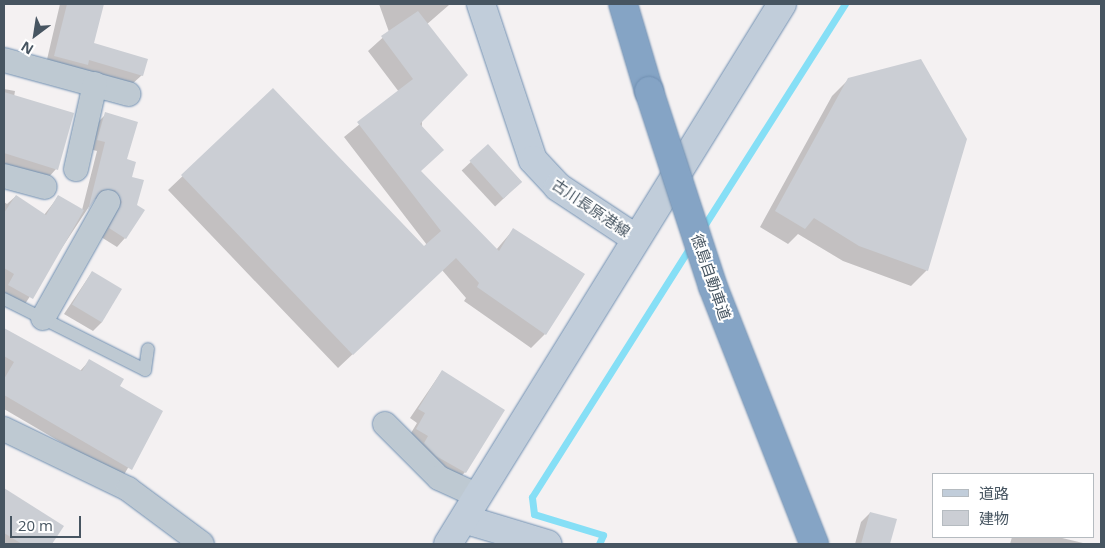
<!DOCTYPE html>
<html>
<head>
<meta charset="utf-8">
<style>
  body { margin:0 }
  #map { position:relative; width:1105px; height:548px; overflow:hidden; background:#f4f1f2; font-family:"Open Sans","Noto Sans JP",sans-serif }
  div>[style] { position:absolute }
  .shadow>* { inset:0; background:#0003; transform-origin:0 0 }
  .stream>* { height:7px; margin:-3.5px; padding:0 3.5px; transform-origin:3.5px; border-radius:3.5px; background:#86dff6 }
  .building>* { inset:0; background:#cbced4; transform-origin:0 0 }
  .roads { filter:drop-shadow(0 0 1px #708fb1) drop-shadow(0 0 1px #708fb1) }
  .lane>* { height:12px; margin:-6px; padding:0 6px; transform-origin:6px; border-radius:6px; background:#bec9d2 }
  .street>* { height:24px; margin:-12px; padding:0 12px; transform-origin:12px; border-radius:12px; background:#bec9d2 }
  .secondary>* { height:28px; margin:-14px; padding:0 14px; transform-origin:14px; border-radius:14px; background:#c1cdda }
  .highway>* { height:28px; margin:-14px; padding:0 14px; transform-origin:14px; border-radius:14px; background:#85a4c5 }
  .bridges { filter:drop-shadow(0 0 1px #708fb1) drop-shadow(0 0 1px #708fb1) }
  .highway-bridge>* { height:28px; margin:-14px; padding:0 14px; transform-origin:14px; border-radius:14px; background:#85a4c5 }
  span { translate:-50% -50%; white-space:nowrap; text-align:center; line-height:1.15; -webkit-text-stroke:4px #fff; paint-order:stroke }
  .street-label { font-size:15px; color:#475561 }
  .frame { position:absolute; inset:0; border:5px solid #475561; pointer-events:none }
  .legend { position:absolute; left:932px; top:473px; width:162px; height:65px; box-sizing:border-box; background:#fff; border:1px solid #b5bbc0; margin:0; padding:6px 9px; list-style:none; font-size:15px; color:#475561 }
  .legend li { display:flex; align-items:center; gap:10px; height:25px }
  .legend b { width:25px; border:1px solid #b5bbc0 }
  .north { position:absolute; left:10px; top:10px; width:50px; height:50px; -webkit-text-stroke:4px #fff; paint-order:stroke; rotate:211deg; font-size:14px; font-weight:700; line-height:20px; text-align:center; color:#475561 }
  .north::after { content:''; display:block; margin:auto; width:18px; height:22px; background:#475561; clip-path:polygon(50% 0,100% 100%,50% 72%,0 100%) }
  .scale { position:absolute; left:10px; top:516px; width:71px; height:22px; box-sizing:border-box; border:2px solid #475561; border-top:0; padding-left:6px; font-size:15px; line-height:18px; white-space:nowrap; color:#475561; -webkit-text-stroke:4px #fff; paint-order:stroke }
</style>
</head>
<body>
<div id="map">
  <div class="shadow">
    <div style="clip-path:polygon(60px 4px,103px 4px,92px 43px,142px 75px,130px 86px,45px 68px)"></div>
    <div style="clip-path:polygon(379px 4px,449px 5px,426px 25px,420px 172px,496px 250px,513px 230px,545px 334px,531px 348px,464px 301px,466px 298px,442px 270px,338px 368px,168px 190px,273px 90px,424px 248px,427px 245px,344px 137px,399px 92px,368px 51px,389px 32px)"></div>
    <div style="clip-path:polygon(849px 79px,927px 270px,911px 286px,843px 261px,798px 234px,788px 244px,760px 227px,832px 96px)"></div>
    <div style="clip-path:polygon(4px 89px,15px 91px,14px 97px,56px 169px,48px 178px,4px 164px)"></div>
    <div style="clip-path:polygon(106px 114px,131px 178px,125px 238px,117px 247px,101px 237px,106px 199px,94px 199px,23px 307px,4px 297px,4px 202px,7px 204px,16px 196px,44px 215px,58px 197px,82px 210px,97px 151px,89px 149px,97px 123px)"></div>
    <div style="left:488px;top:146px;width:49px;height:36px;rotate:47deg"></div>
    <div style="clip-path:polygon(92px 272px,102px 322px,93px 331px,64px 314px)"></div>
    <div style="clip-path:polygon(4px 329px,80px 371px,90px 360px,119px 387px,161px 412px,122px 478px,4px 409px)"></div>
    <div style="clip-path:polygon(442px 371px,465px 472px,457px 481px,408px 438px,417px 423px,410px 418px)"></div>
    <div style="clip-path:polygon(4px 489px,62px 527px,50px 544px,4px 544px)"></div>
    <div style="clip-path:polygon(870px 513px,895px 520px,889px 544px,855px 544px,861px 522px)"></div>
    <div style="clip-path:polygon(1012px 537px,1058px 537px,1083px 543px,1010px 544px)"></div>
  </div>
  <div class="stream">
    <div style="left:702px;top:229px;width:267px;rotate:-57.6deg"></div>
    <div style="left:599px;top:544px;width:10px;rotate:-66deg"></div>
    <div style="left:603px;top:535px;width:72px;rotate:-163.1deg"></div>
    <div style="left:534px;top:514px;width:17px;rotate:-97deg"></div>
    <div style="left:532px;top:497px;width:299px;rotate:-57.7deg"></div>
  </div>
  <div class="building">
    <div style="clip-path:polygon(67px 4px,104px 4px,94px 43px,148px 59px,143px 76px,89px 60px,88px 65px,54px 56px)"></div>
    <div style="clip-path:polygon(418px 11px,468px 75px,420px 124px,444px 150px,421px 171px,499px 251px,513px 228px,585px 274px,546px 335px,477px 287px,479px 283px,456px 258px,353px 355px,181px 175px,273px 88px,424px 246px,441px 231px,357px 122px,413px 79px,381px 36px)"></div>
    <div style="clip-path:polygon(921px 59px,967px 139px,928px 271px,859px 246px,814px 218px,805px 229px,775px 211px,848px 78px)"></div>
    <div style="clip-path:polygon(4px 92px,74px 113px,58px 170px,4px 153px)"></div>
    <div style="clip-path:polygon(105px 112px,138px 122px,127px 159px,136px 162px,132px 177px,144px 180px,137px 205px,145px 210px,126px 239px,109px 228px,122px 202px,115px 190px,101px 190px,88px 210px,105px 142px,97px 140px)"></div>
    <div style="left:488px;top:144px;width:51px;height:25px;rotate:48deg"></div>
    <div style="clip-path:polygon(16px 195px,46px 215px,58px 195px,84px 210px,33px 299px,8px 285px,14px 274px,4px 268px,4px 213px)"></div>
    <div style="left:92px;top:271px;width:35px;height:39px;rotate:31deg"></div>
    <div style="clip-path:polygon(4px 328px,82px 371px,89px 359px,124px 379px,120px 386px,163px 411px,132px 470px,4px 395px,4px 379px,14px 362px,4px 356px)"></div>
    <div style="clip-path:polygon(442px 370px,505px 410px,466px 473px,436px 456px,424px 443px,428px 436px,416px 429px,425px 413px,418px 409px)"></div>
    <div style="clip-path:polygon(4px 488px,64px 526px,52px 544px,22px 544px,4px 533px)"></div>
    <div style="clip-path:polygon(870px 512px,897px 519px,890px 544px,861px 544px)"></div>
  </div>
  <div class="roads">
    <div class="lane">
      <div style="left:4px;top:299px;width:158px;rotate:26.7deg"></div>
      <div style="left:145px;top:370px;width:21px;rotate:-82deg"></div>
    </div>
    <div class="street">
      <div style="left:4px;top:60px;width:129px;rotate:15.3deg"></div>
      <div style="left:76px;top:169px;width:87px;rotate:-77.4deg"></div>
      <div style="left:4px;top:176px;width:42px;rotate:15deg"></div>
      <div style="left:43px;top:318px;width:133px;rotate:-60.7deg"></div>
      <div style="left:385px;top:424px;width:76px;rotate:45deg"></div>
      <div style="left:439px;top:478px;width:41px;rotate:24.7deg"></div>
      <div style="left:4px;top:429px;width:138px;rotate:25.8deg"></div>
      <div style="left:128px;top:489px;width:92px;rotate:36.6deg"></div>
    </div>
    <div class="secondary">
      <div style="left:481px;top:4px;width:164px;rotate:71.6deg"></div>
      <div style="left:533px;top:160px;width:37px;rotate:47deg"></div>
      <div style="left:558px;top:187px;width:92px;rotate:33.5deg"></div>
      <div style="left:467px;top:520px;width:84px;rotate:16.7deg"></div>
      <div style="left:448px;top:544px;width:635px;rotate:-58.26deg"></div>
    </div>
    <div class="highway">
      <div style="left:623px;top:4px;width:91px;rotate:73.4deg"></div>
    </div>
  </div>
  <div class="bridges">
    <div class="highway-bridge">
      <div style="left:649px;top:91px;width:206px;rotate:71.9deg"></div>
      <div style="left:713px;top:287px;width:276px;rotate:68.5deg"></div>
    </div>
  </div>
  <div class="street-label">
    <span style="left:591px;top:208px;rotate:34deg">古川長原港線</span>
    <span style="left:711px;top:277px;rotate:71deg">徳島自動車道</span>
  </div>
  <div class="frame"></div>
  <ul class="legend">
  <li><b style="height:6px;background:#c1cdda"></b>道路</li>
  <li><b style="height:14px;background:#cbced4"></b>建物</li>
  </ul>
  <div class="north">N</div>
  <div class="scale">20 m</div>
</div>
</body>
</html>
